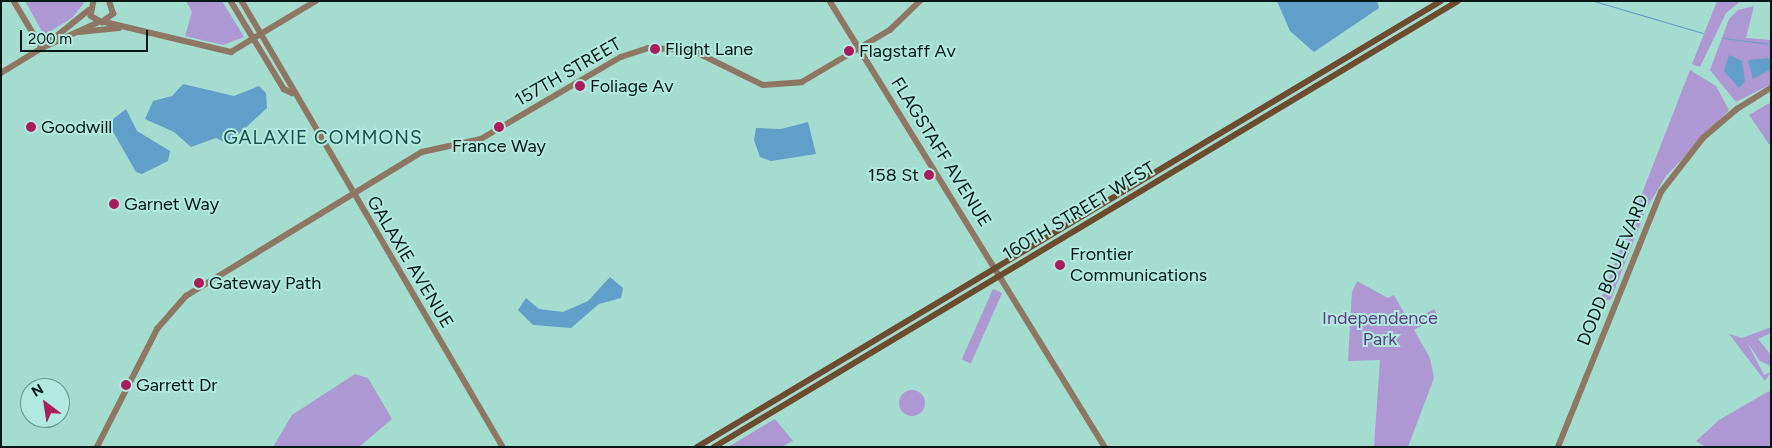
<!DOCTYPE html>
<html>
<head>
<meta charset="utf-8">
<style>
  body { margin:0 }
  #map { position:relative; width:1772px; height:448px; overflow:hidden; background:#a4dcd0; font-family:Figtree,sans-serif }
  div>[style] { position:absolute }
  .green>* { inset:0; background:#ad98d3; transform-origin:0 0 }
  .round { border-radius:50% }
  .water>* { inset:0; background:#619ec9 }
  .stream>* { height:1px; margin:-0.5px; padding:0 0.5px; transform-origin:0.5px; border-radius:0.5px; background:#619ec9 }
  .tertiary>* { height:5.5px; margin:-2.75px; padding:0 2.75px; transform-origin:2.75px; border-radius:2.75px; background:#8d7663 }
  .secondary>* { height:6px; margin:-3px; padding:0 3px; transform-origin:3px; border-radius:3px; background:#6c4b2f }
  .dots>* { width:14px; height:14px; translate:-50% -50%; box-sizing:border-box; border:2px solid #b1e9de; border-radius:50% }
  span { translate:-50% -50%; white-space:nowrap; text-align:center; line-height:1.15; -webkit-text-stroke:4px #b1e9de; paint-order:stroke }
  .poi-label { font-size:18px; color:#021713 }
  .left { translate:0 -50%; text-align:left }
  .right { translate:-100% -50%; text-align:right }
  .street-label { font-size:18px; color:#021713 }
  .park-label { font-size:18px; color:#5b3d86 }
  .neighbourhood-label { font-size:19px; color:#195148; letter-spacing:1px }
  .frame { position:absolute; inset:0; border:2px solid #021713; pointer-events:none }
  .north { position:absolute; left:20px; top:378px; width:50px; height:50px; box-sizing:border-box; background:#b1e9de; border:1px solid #6b958d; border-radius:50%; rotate:329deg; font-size:14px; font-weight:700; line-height:20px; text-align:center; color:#021713 }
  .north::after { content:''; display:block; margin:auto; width:18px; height:22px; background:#a91b5b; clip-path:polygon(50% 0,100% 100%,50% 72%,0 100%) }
  .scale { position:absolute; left:20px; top:30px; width:128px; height:22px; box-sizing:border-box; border:2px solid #021713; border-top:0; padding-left:6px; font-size:15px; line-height:18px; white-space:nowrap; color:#021713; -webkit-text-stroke:4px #b1e9de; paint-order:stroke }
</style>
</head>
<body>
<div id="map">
  <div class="green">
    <div style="clip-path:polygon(25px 1px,82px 1px,84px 3px,72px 18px,44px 35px)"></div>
    <div style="clip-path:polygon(186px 1px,222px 1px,244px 37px,223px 45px,185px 36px,192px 12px)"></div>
    <div style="clip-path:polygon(1717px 1px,1741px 1px,1726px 13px,1700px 67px,1692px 64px)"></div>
    <div style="clip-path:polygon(1754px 6px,1746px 38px,1771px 40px,1771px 84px,1736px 102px,1710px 70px,1729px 19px,1738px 10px)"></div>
    <div style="clip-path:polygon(1690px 70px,1716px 86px,1729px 110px,1666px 176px,1646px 209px,1611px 299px,1599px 304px)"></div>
    <div style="clip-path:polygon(1771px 102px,1771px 147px,1749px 115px)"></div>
    <div style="clip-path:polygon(1357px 281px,1388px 298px,1394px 295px,1410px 323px,1434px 309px,1438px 316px,1414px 330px,1430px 358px,1434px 378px,1408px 447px,1374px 447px,1380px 360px,1348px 361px,1352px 292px)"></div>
    <div style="left:993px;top:289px;width:10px;height:77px;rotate:24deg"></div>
    <div style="clip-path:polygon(1771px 327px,1771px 333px,1758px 339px,1771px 355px,1771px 366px,1760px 361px,1747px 342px,1764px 375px,1771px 372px,1765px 381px,1729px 334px,1742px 338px)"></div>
    <div style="clip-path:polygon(355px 374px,368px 378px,392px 419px,359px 447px,273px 447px,292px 415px)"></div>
    <div style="clip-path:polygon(1771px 390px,1771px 447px,1705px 447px,1696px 441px,1719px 420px)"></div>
    <div class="round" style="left:899px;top:390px;width:26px;height:26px"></div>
    <div style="clip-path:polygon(775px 419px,793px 441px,781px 447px,728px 447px)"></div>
  </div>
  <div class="water">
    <div style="clip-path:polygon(1277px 1px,1377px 1px,1379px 8px,1314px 52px,1290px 31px)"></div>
    <div style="clip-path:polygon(1729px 55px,1742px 61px,1745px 81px,1739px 88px,1724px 71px)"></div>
    <div style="clip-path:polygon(1771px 58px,1771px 69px,1753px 79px,1748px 60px)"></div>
    <div style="clip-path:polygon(183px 84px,234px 96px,259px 86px,266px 93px,267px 108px,228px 144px,216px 138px,191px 147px,174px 132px,145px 119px,153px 101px,172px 96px)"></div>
    <div style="clip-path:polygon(126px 109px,137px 131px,170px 151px,168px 161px,142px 174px,136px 172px,108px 123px)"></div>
    <div style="clip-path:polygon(808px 122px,816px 154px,771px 161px,760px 157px,754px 140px,756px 128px,781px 129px)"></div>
    <div style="clip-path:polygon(610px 277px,623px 288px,621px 298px,599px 304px,571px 328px,533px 325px,518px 310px,526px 298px,539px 309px,563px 312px,588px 301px)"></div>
  </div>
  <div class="stream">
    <div style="left:1594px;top:1px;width:114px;rotate:16.4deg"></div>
    <div style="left:1723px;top:38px;width:48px;rotate:7.1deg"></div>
  </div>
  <div class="tertiary">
    <div style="left:14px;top:1px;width:55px;rotate:59.2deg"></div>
    <div style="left:94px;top:1px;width:15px;rotate:101deg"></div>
    <div style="left:91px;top:16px;width:13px;rotate:29deg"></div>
    <div style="left:102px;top:22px;width:14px;rotate:-36deg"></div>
    <div style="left:113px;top:14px;width:14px;rotate:-107deg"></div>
    <div style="left:231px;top:1px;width:103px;rotate:58.9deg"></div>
    <div style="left:284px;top:89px;width:9px;rotate:27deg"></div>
    <div style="left:242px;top:1px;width:517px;rotate:59.66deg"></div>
    <div style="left:830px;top:1px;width:524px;rotate:58.34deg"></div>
    <div style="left:105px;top:22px;width:130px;rotate:13.4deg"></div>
    <div style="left:231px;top:52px;width:99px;rotate:-31deg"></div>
    <div style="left:79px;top:32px;width:40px;rotate:-5.7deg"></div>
    <div style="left:42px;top:48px;width:63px;rotate:-24.5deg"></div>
    <div style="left:1px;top:73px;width:48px;rotate:-31.4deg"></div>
    <div style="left:42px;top:48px;width:60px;rotate:-39deg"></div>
    <div style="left:97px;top:447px;width:132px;rotate:-63deg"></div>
    <div style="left:157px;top:329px;width:44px;rotate:-48.7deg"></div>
    <div style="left:186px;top:296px;width:276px;rotate:-31.4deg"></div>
    <div style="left:422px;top:152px;width:60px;rotate:-12.4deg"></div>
    <div style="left:481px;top:139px;width:162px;rotate:-30.4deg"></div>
    <div style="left:621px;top:57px;width:28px;rotate:-18deg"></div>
    <div style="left:648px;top:48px;width:44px;rotate:2.6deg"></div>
    <div style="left:692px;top:50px;width:79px;rotate:26.2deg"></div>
    <div style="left:763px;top:85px;width:39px;rotate:-4deg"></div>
    <div style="left:802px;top:82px;width:102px;rotate:-30.6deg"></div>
    <div style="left:890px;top:30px;width:42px;rotate:-44deg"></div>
    <div style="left:1558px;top:447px;width:275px;rotate:-68deg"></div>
    <div style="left:1661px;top:192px;width:68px;rotate:-52.1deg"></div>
    <div style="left:1703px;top:138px;width:45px;rotate:-40.5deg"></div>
    <div style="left:1737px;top:109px;width:40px;rotate:-32deg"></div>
  </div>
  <div class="secondary">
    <div style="left:697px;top:447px;width:867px;rotate:-30.94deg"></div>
    <div style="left:714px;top:447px;width:867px;rotate:-30.94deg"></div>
  </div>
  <div class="dots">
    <div style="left:655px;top:49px;background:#a91b5b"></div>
    <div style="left:849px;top:51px;background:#a91b5b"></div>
    <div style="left:580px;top:86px;background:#a91b5b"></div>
    <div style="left:31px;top:127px;background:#a91b5b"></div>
    <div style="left:499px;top:127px;background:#a91b5b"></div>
    <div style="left:929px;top:175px;background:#a91b5b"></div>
    <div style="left:114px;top:204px;background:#a91b5b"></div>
    <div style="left:1060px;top:265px;background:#a91b5b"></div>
    <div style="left:199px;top:283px;background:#a91b5b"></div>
    <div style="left:126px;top:385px;background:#a91b5b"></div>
  </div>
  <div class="poi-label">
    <span class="left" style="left:665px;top:49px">Flight Lane</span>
    <span class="left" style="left:859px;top:51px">Flagstaff Av</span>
    <span class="left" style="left:590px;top:86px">Foliage Av</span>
    <span class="left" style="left:41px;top:127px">Goodwill</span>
    <span style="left:499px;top:146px">France Way</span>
    <span class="right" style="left:919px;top:175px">158 St</span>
    <span class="left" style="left:124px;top:204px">Garnet Way</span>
    <span class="left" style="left:1070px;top:265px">Frontier<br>Communications</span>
    <span class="left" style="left:209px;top:283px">Gateway Path</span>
    <span class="left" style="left:136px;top:385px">Garrett Dr</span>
  </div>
  <div class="street-label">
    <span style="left:568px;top:72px;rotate:-30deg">157TH STREET</span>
    <span style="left:941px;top:152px;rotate:58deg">FLAGSTAFF AVENUE</span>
    <span style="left:1079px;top:211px;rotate:-31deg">160TH STREET WEST</span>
    <span style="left:410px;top:262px;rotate:59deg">GALAXIE AVENUE</span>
    <span style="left:1613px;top:270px;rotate:-68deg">DODD BOULEVARD</span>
  </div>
  <div class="park-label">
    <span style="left:1380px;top:329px">Independence<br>Park</span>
  </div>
  <div class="neighbourhood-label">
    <span style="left:323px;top:138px">GALAXIE COMMONS</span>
  </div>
  <div class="frame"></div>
  <div class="north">N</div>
  <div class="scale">200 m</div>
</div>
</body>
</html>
